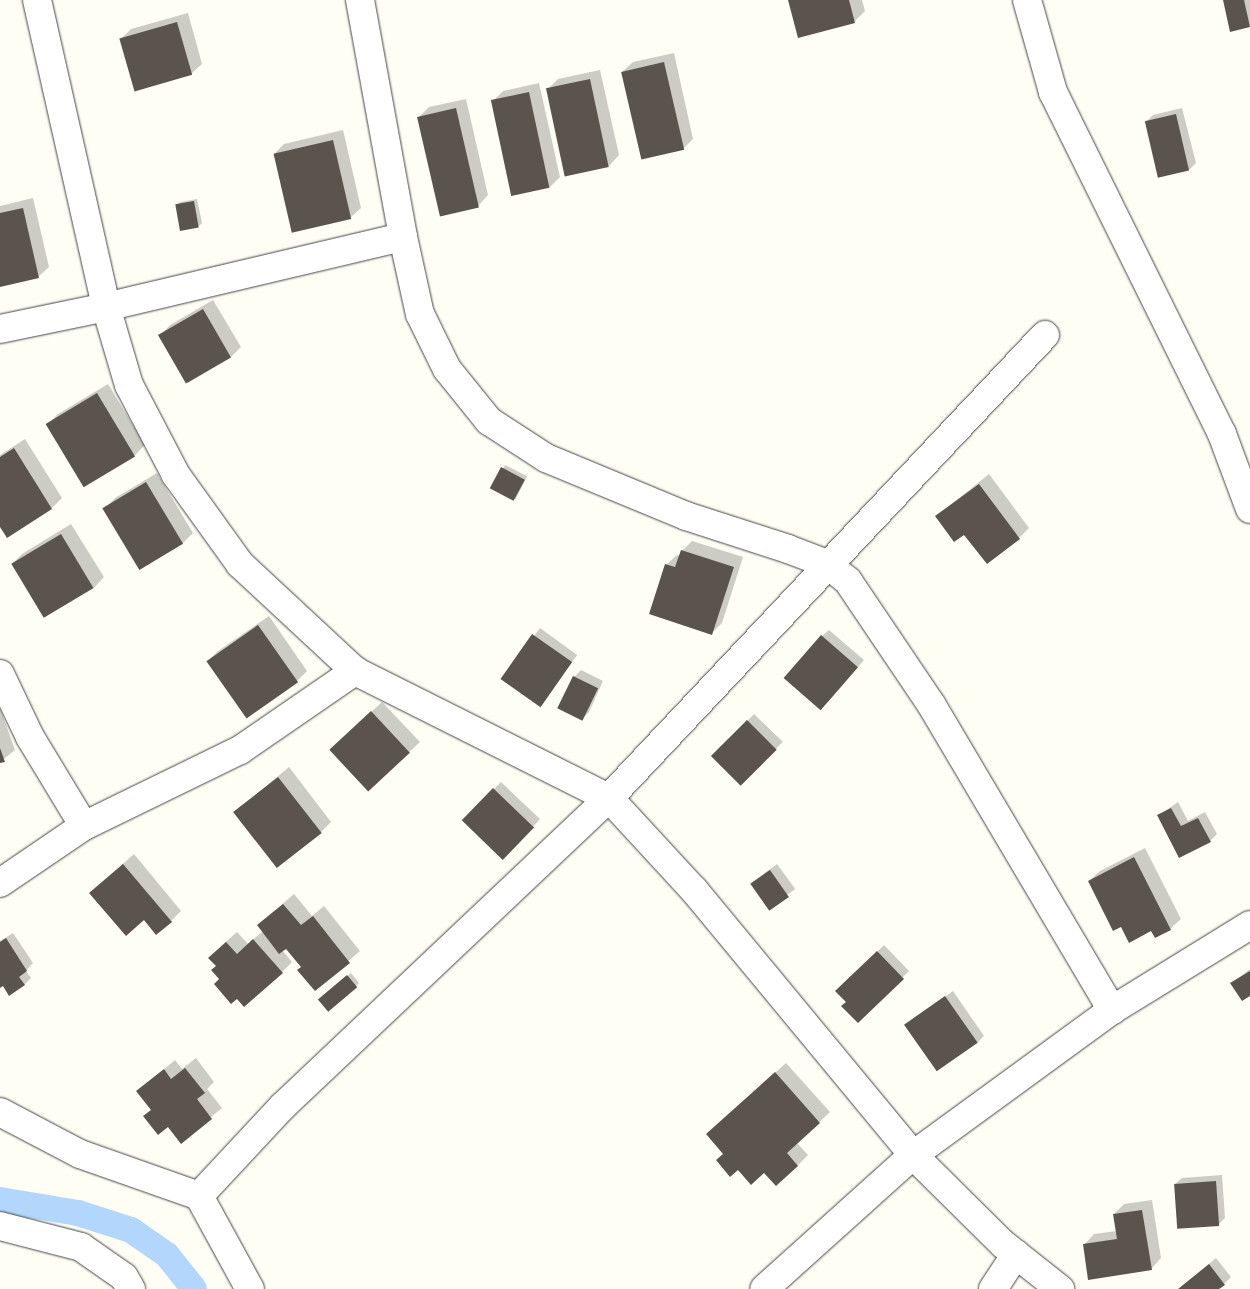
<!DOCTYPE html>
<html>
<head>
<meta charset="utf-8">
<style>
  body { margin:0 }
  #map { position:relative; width:1250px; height:1289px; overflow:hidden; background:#fffef5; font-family:Literata,serif }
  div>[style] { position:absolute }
  .shadow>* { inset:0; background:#0003; transform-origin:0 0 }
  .canal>* { height:26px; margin:-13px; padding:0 13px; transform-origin:13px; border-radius:13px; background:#b3d7fc }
  .building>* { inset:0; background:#5b544c; transform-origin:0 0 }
  .roads { filter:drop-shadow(0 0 1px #444) drop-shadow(0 0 1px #444) }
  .minor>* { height:28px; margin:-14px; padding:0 14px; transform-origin:14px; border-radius:14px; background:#fff }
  span { translate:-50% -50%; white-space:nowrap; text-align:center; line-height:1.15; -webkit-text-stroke:5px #fff; paint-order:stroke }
</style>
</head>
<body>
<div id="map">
  <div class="shadow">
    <div style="clip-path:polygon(789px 0,862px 0,865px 11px,854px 22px)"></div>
    <div style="clip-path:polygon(1224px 0,1250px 0,1250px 25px,1249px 26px)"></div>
    <div style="clip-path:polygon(188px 13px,202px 64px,191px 74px,121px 39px,131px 29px)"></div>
    <div style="clip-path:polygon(674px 53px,693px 139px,683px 149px,622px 72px,633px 62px)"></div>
    <div style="clip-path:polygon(600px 70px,619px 155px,609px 166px,567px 175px,548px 89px,558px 79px)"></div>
    <div style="clip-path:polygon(539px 83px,560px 177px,550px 187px,514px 195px,493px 101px,503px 91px)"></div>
    <div style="clip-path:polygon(466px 99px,488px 195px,478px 206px,419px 117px,429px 107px)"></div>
    <div style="clip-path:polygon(1182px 108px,1196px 163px,1189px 170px,1146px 122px,1153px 115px)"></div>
    <div style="clip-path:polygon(343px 130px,361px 208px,350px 218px,274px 154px,284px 144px)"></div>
    <div style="clip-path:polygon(33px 198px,49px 267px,38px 277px,0 286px,0 206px)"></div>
    <div style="clip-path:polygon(197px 199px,202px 223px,199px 226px,181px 230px,177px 205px,180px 202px)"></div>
    <div style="clip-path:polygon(213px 300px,241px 347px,231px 357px,188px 383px,160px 336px,170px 325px)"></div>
    <div style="clip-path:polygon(108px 384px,145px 445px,135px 455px,85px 485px,48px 424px,58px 414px)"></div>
    <div style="clip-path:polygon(25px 439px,62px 498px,52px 508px,7px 536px,0 525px,0 455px)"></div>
    <div style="left:505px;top:465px;width:25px;height:26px;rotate:27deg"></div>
    <div style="clip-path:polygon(157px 473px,193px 533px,183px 543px,141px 568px,105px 509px,115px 498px)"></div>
    <div style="clip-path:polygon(989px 474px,1029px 528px,1019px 538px,937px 516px)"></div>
    <div style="clip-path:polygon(71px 524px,104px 577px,94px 588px,45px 617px,12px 564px,22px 554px)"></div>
    <div style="clip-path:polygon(692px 541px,743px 557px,722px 623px,712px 633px,666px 565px,677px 555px,680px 556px,682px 551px)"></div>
    <div style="clip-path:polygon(269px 616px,307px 671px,297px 681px,207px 662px,218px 651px)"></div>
    <div style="left:540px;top:628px;width:46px;height:64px;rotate:36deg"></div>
    <div style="clip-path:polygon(829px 630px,864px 660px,828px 702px,822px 636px)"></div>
    <div style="clip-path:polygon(581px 670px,603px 681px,589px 712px,582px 719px,574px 677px)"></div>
    <div style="clip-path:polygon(382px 702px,420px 742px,368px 790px,341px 740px)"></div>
    <div style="clip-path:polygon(0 708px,15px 750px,0 762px)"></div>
    <div style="left:754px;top:714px;width:40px;height:59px;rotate:44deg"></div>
    <div style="clip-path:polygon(289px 767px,331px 822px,321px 832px,235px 812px)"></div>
    <div style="clip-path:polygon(501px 782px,540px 819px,511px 851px,494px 789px)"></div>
    <div style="clip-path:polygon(1178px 802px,1188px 821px,1205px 812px,1217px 834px,1210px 841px,1159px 815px)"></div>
    <div style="clip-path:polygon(1145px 848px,1181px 919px,1170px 929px,1152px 930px,1122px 926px,1089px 881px,1100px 871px)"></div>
    <div style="clip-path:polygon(134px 854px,181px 911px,171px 921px,144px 919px,90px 893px)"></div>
    <div style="left:777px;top:864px;width:31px;height:33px;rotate:54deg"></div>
    <div style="clip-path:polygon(294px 894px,312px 916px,324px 906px,360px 951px,315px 990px,302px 967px,286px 947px,282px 950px,292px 962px,282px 972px,221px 979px,217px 966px,220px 947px,237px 932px,248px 944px,263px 931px,258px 925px)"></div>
    <div style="clip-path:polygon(13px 933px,33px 963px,26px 971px,31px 978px,24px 985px,4px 984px,0 987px,0 941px)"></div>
    <div style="clip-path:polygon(884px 945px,909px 971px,858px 1022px,847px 1002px,837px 991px)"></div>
    <div style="clip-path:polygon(1250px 969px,1250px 995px,1232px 983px)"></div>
    <div style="clip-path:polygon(351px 973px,359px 983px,356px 986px,321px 997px)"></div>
    <div style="clip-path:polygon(953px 991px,984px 1036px,977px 1043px,906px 1025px)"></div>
    <div style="clip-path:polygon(196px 1058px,214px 1082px,207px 1089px,222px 1108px,181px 1142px,137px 1092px,175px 1060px,182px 1069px)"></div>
    <div style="clip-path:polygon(786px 1063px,830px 1112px,797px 1143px,808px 1155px,797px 1166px,764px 1171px,725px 1153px,718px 1124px)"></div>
    <div style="clip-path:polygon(1222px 1175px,1225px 1218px,1218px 1225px,1175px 1184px,1182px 1178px)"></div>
    <div style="clip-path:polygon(1152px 1200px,1161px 1258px,1151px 1269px,1084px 1245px,1094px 1234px,1117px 1231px,1114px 1214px,1124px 1204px)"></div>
    <div style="clip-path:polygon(1216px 1258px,1231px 1277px,1224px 1284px,1217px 1289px,1179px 1289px)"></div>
  </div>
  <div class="canal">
    <div style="left:0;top:1200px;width:79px;rotate:9.5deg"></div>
    <div style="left:78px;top:1213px;width:56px;rotate:17.8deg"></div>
    <div style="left:131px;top:1230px;width:44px;rotate:34.8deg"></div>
    <div style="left:167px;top:1255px;width:43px;rotate:51.5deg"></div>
  </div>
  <div class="building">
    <div style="clip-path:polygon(788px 0,849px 0,855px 23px,798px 38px)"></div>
    <div style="clip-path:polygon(1223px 0,1244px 0,1250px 27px,1230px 32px)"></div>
    <div style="left:177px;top:22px;width:55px;height:60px;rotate:74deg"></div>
    <div style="left:664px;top:62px;width:90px;height:44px;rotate:77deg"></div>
    <div style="left:590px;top:79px;width:90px;height:45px;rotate:78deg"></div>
    <div style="left:529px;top:92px;width:98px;height:39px;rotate:78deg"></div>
    <div style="left:456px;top:108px;width:102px;height:40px;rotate:77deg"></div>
    <div style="left:1176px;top:114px;width:58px;height:32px;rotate:77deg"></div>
    <div style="left:333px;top:140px;width:81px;height:61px;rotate:77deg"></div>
    <div style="left:194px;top:201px;width:27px;height:19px;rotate:80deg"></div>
    <div style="clip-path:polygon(23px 208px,39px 278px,0 287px,0 213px)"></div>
    <div style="left:203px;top:309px;width:56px;height:52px;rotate:60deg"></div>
    <div style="left:97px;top:393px;width:74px;height:60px;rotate:59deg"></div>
    <div style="clip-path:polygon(14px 448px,52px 509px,7px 538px,0 527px,0 457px)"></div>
    <div style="left:501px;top:467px;width:27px;height:24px;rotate:28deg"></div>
    <div style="left:146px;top:482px;width:72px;height:51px;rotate:59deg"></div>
    <div style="clip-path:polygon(979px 484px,1020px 539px,987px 564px,964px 535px,954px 542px,935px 516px)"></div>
    <div style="left:61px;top:534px;width:63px;height:58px;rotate:59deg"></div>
    <div style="clip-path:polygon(681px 550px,734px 567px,712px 635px,649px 614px,665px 564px,675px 567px)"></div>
    <div style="left:258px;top:625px;width:70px;height:63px;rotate:55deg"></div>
    <div style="left:532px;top:634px;width:49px;height:55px;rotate:35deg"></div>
    <div style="left:821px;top:635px;width:49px;height:57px;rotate:41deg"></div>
    <div style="left:573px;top:676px;width:28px;height:36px;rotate:26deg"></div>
    <div style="left:371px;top:711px;width:57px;height:57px;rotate:47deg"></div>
    <div style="left:747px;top:720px;width:42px;height:51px;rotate:45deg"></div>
    <div style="clip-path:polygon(0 748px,5px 762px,0 763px)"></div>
    <div style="left:278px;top:777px;width:71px;height:57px;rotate:52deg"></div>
    <div style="left:493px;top:788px;width:57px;height:45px;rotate:44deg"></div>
    <div style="clip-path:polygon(1171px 808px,1181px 826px,1198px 818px,1211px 842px,1179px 858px,1157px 815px)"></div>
    <div style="clip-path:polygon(1134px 857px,1171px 930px,1155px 938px,1151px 931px,1129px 943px,1121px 927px,1113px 931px,1088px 881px)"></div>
    <div style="clip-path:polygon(123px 864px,172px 922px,156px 935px,144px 920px,126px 936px,89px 893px)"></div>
    <div style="left:770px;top:870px;width:33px;height:24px;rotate:55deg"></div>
    <div style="clip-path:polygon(283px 904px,301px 925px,313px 916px,350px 963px,315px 991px,297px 970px,301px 967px,286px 949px,279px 954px,257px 925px)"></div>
    <div style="clip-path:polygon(6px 938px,27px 971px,19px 977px,25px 985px,9px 996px,3px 986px,0 988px,0 942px)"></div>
    <div style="clip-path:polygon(253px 939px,283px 973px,244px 1007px,237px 999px,231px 1004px,214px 984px,219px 979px,211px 970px,216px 966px,208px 958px,226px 942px,237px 954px)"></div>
    <div style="clip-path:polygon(877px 951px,904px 979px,858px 1023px,841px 1006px,846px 1002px,835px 991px)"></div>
    <div style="clip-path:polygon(1250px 971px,1250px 996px,1242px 1001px,1230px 983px)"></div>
    <div style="left:347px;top:975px;width:16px;height:38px;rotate:50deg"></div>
    <div style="left:945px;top:996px;width:57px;height:50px;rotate:55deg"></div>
    <div style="clip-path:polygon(185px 1068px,205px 1093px,197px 1099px,212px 1119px,181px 1144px,168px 1127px,158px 1135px,143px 1116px,151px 1110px,136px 1091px,164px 1069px,171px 1079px)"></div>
    <div style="clip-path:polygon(775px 1072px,820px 1123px,787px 1153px,798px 1166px,776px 1186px,764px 1173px,751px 1185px,738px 1170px,730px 1177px,716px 1160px,723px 1154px,706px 1134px)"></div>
    <div style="left:1216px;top:1181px;width:45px;height:42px;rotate:86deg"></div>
    <div style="clip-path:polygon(1142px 1210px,1152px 1270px,1088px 1280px,1083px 1244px,1117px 1239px,1113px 1214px)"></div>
    <div style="clip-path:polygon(1209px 1264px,1225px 1285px,1219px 1289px,1178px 1289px)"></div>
  </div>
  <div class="roads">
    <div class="minor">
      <div style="left:37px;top:0;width:315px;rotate:77.3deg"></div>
      <div style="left:106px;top:307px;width:81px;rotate:73.6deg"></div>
      <div style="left:129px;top:385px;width:102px;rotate:62.4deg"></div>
      <div style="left:176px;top:475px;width:110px;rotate:54.3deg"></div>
      <div style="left:240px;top:564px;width:157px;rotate:42.9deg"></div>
      <div style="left:355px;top:671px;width:284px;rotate:26.6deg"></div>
      <div style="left:609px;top:798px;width:125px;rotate:47.3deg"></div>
      <div style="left:694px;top:890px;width:344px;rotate:50.4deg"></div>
      <div style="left:913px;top:1155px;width:127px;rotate:44.7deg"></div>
      <div style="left:1003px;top:1244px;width:73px;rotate:38.3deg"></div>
      <div style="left:360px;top:0;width:241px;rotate:79.7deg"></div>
      <div style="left:403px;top:237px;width:79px;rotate:77.6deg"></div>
      <div style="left:420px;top:314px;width:61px;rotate:63.9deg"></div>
      <div style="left:447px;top:369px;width:67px;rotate:51.1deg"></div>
      <div style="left:489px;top:421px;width:68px;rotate:33deg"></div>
      <div style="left:546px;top:458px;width:152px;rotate:22.5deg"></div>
      <div style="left:686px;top:516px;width:107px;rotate:17.9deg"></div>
      <div style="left:788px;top:549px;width:42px;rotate:21deg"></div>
      <div style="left:827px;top:564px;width:27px;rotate:39deg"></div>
      <div style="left:848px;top:581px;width:148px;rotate:56deg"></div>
      <div style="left:931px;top:704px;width:356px;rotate:59.4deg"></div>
      <div style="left:1112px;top:1010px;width:246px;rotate:143.9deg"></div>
      <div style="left:913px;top:1155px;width:200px;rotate:138deg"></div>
      <div style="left:1027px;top:0;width:96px;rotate:74.2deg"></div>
      <div style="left:1053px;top:92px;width:381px;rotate:63.7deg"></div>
      <div style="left:1222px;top:434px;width:80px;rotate:69.5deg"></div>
      <div style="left:0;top:329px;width:108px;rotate:-11.7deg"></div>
      <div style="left:106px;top:307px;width:305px;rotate:-13.3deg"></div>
      <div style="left:0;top:674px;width:70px;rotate:64.5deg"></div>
      <div style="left:30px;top:737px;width:104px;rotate:58.8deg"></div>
      <div style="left:0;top:883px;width:102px;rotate:-34.2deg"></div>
      <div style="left:84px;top:826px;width:174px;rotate:-26deg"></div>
      <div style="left:240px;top:750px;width:140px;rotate:-34.5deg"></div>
      <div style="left:1112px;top:1010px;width:162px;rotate:-31.6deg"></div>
      <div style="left:0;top:1112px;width:90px;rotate:27.7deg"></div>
      <div style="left:80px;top:1154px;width:126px;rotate:19.4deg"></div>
      <div style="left:199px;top:1196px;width:123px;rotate:-47deg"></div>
      <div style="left:283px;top:1106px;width:448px;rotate:-43.4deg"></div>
      <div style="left:609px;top:798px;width:636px;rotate:-46.72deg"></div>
      <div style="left:199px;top:1196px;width:106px;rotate:61.3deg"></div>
      <div style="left:0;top:1226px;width:84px;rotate:14.5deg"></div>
      <div style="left:81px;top:1247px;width:52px;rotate:34.9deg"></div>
      <div style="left:124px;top:1277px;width:14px;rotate:60deg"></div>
      <div style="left:993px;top:1289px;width:42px;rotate:-56.7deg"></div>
    </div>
  </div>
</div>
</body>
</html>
